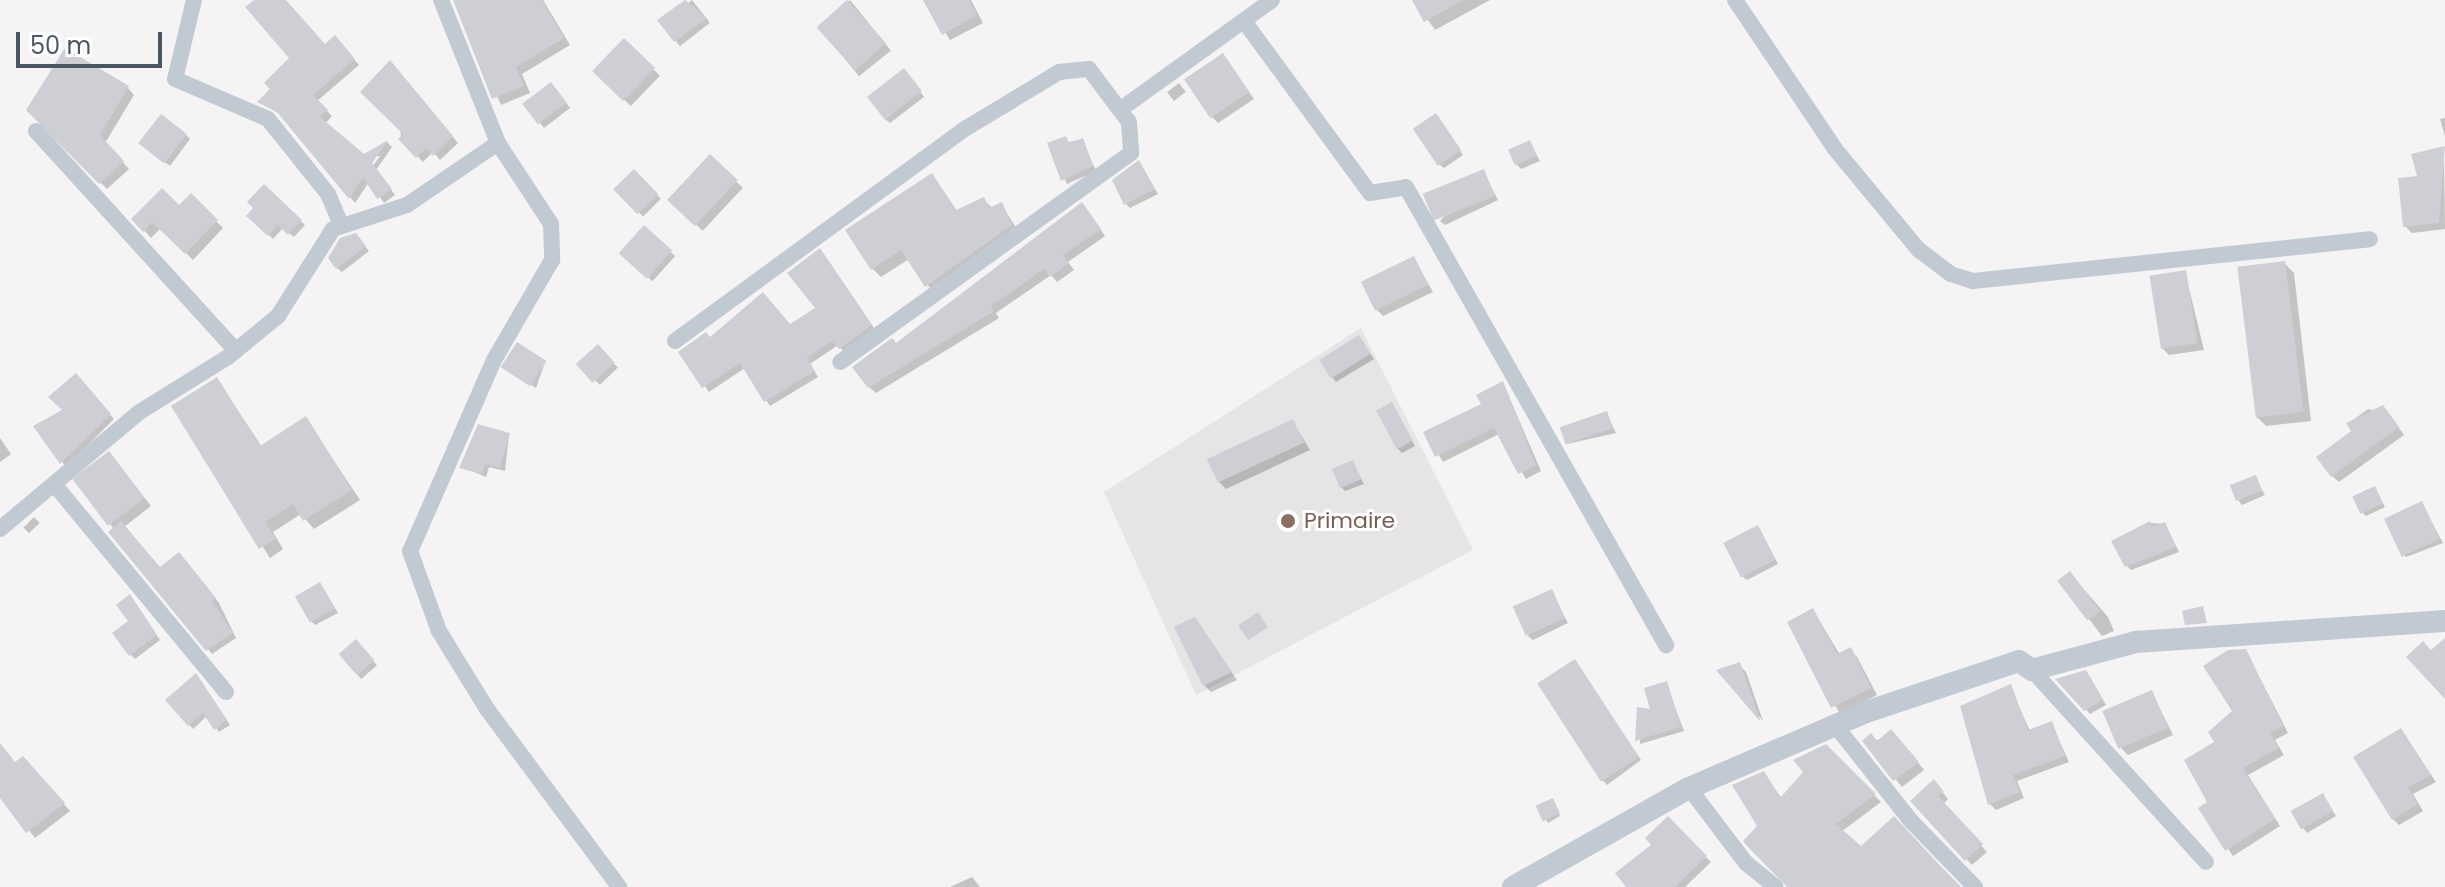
<!DOCTYPE html>
<html>
<head>
<meta charset="utf-8">
<style>
  body { margin:0 }
  #map { position:relative; width:2445px; height:887px; overflow:hidden; background:#f5f3f3; font-family:Poppins,sans-serif }
  div>[style] { position:absolute }
  .education>* { inset:0; background:#e6e4e5 }
  .shadow>* { inset:0; background:#0003; transform-origin:0 0 }
  .building>* { inset:0; background:#cdcfd5; transform-origin:0 0 }
  .minor>* { height:16px; margin:-8px; padding:0 8px; transform-origin:8px; border-radius:8px; background:#c1cad2 }
  .tertiary>* { height:22px; margin:-11px; padding:0 11px; transform-origin:11px; border-radius:11px; background:#c1cad2 }
  .dots>* { width:22px; height:22px; translate:-50% -50%; box-sizing:border-box; border:4px solid #fff; border-radius:50% }
  span { translate:-50% -50%; white-space:nowrap; text-align:center; line-height:1.15; -webkit-text-stroke:6px #fff; paint-order:stroke }
  .education-label { font-size:22px; color:#785e54 }
  .left { translate:0 -50%; text-align:left }
  .scale { position:absolute; left:16px; top:32px; width:146px; height:36px; box-sizing:border-box; border:4px solid #4a5661; border-top:0; padding-left:10px; font-size:24px; line-height:28px; white-space:nowrap; color:#4a5661; -webkit-text-stroke:6px #fff; paint-order:stroke }
</style>
</head>
<body>
<div id="map">
  <div class="education">
    <div style="clip-path:polygon(1361px 328px,1473px 550px,1196px 695px,1104px 492px)"></div>
  </div>
  <div class="shadow">
    <div style="clip-path:polygon(evenodd,257px 0,270px 0,325px 47px,341px 44px,359px 65px,317px 101px,332px 116px,325px 124px,363px 156px,387px 142px,392px 147px,376px 170px,395px 195px,384px 203px,369px 182px,355px 203px,283px 116px,260px 102px,292px 58px,257px 0,375px 156px,380px 156px,368px 173px,375px 156px)"></div>
    <div style="clip-path:polygon(454px 0,543px 0,570px 45px,522px 74px,530px 93px,501px 105px)"></div>
    <div style="left:692px;top:0;width:29px;height:38px;rotate:52deg"></div>
    <div style="left:850px;top:0;width:65px;height:41px;rotate:51deg"></div>
    <div style="clip-path:polygon(925px 0,971px 0,983px 23px,950px 40px)"></div>
    <div style="clip-path:polygon(1414px 0,1490px 0,1435px 30px)"></div>
    <div style="left:624px;top:41px;width:50px;height:42px;rotate:44deg"></div>
    <div style="clip-path:polygon(1223px 55px,1254px 99px,1218px 123px,1211px 116px)"></div>
    <div style="clip-path:polygon(396px 69px,458px 143px,440px 160px,433px 152px,423px 162px,401px 139px)"></div>
    <div style="clip-path:polygon(908px 74px,924px 97px,890px 123px,885px 119px)"></div>
    <div style="left:1179px;top:83px;width:11px;height:15px;rotate:52deg"></div>
    <div style="clip-path:polygon(128px 88px,134px 95px,105px 143px,129px 169px,107px 189px,29px 110px)"></div>
    <div style="clip-path:polygon(556px 89px,570px 108px,544px 128px,525px 105px)"></div>
    <div style="clip-path:polygon(2445px 118px,2445px 136px,2440px 119px)"></div>
    <div style="clip-path:polygon(1440px 120px,1463px 155px,1444px 168px,1439px 164px)"></div>
    <div style="clip-path:polygon(186px 135px,190px 139px,170px 166px,146px 148px)"></div>
    <div style="clip-path:polygon(1082px 140px,1096px 171px,1067px 184px,1050px 145px)"></div>
    <div style="clip-path:polygon(1529px 142px,1540px 161px,1521px 169px,1517px 165px)"></div>
    <div style="clip-path:polygon(2438px 149px,2444px 156px,2445px 229px,2412px 233px,2405px 226px,2420px 178px)"></div>
    <div style="left:710px;top:157px;width:45px;height:59px;rotate:43deg"></div>
    <div style="clip-path:polygon(1139px 162px,1158px 194px,1130px 208px,1126px 204px)"></div>
    <div style="clip-path:polygon(1483px 171px,1498px 200px,1445px 225px,1440px 221px)"></div>
    <div style="left:634px;top:172px;width:38px;height:25px;rotate:45deg"></div>
    <div style="clip-path:polygon(932px 175px,958px 212px,984px 200px,992px 208px,1001px 204px,1020px 234px,935px 295px,909px 259px,881px 277px,872px 268px)"></div>
    <div style="clip-path:polygon(264px 187px,305px 225px,294px 237px,283px 228px,273px 239px,249px 216px)"></div>
    <div style="clip-path:polygon(191px 196px,223px 228px,193px 260px,161px 228px,151px 238px,134px 219px,179px 208px)"></div>
    <div style="clip-path:polygon(1088px 211px,1105px 236px,1068px 262px,1074px 270px,1057px 282px,1051px 275px,996px 313px,999px 318px,876px 393px,869px 387px,896px 345px)"></div>
    <div style="left:644px;top:228px;width:42px;height:34px;rotate:42deg"></div>
    <div style="clip-path:polygon(360px 240px,369px 251px,342px 272px,337px 268px)"></div>
    <div style="clip-path:polygon(825px 256px,876px 331px,845px 353px,838px 345px,810px 364px,818px 377px,770px 406px,745px 368px,709px 392px,680px 352px,711px 339px,791px 327px,818px 308px)"></div>
    <div style="clip-path:polygon(1414px 259px,1433px 292px,1383px 316px,1376px 309px)"></div>
    <div style="clip-path:polygon(2285px 264px,2294px 273px,2311px 421px,2266px 426px,2257px 417px)"></div>
    <div style="clip-path:polygon(2185px 272px,2204px 350px,2169px 355px,2162px 348px)"></div>
    <div style="clip-path:polygon(1359px 337px,1374px 359px,1336px 382px,1332px 377px)"></div>
    <div style="left:597px;top:346px;width:30px;height:25px;rotate:46deg"></div>
    <div style="clip-path:polygon(545px 362px,536px 388px,510px 372px)"></div>
    <div style="clip-path:polygon(76px 376px,114px 419px,66px 467px,36px 427px,65px 410px)"></div>
    <div style="clip-path:polygon(217px 379px,262px 447px,306px 419px,360px 500px,314px 529px,301px 514px,273px 532px,283px 549px,270px 558px,174px 406px)"></div>
    <div style="clip-path:polygon(1503px 383px,1541px 471px,1526px 479px,1499px 434px,1443px 462px,1426px 433px,1484px 405px)"></div>
    <div style="clip-path:polygon(1391px 405px,1415px 446px,1402px 453px,1398px 449px)"></div>
    <div style="clip-path:polygon(2368px 409px,2390px 415px,2404px 435px,2339px 482px,2332px 476px,2354px 431px,2349px 423px)"></div>
    <div style="clip-path:polygon(1606px 413px,1616px 433px,1567px 444px)"></div>
    <div style="clip-path:polygon(1293px 422px,1310px 450px,1226px 489px,1219px 482px)"></div>
    <div style="clip-path:polygon(509px 435px,505px 471px,489px 467px,486px 477px,462px 467px)"></div>
    <div style="clip-path:polygon(0 438px,11px 454px,0 462px)"></div>
    <div style="clip-path:polygon(116px 461px,151px 506px,124px 527px,161px 569px,183px 559px,219px 603px,236px 638px,212px 654px,77px 482px)"></div>
    <div style="clip-path:polygon(1353px 463px,1364px 484px,1345px 491px,1341px 487px)"></div>
    <div style="clip-path:polygon(2255px 478px,2265px 495px,2242px 505px,2238px 500px)"></div>
    <div style="clip-path:polygon(2375px 489px,2385px 507px,2366px 516px,2362px 512px)"></div>
    <div style="clip-path:polygon(2422px 504px,2443px 543px,2406px 557px,2402px 552px)"></div>
    <div style="left:34px;top:517px;width:8px;height:15px;rotate:45deg"></div>
    <div style="clip-path:polygon(2150px 523px,2165px 524px,2179px 552px,2131px 570px,2127px 566px)"></div>
    <div style="clip-path:polygon(1758px 527px,1778px 564px,1747px 580px,1742px 576px)"></div>
    <div style="clip-path:polygon(2074px 578px,2108px 617px,2114px 631px,2102px 636px,2089px 619px)"></div>
    <div style="clip-path:polygon(320px 584px,338px 613px,315px 625px,311px 621px)"></div>
    <div style="clip-path:polygon(1551px 592px,1568px 623px,1533px 640px,1528px 636px)"></div>
    <div style="clip-path:polygon(130px 596px,160px 640px,135px 659px,131px 655px)"></div>
    <div style="clip-path:polygon(1813px 610px,1840px 655px,1850px 650px,1857px 657px,1877px 695px,1840px 714px,1789px 623px)"></div>
    <div style="clip-path:polygon(1194px 619px,1237px 680px,1211px 692px,1204px 685px)"></div>
    <div style="left:356px;top:641px;width:32px;height:21px;rotate:49deg"></div>
    <div style="clip-path:polygon(2246px 651px,2288px 733px,2275px 740px,2284px 755px,2248px 775px,2280px 826px,2233px 856px,2201px 808px,2210px 802px,2217px 743px,2235px 711px)"></div>
    <div style="clip-path:polygon(1575px 662px,1641px 760px,1607px 785px,1601px 778px)"></div>
    <div style="clip-path:polygon(1739px 665px,1746px 672px,1763px 721px,1720px 671px)"></div>
    <div style="clip-path:polygon(2090px 677px,2106px 705px,2090px 714px,2059px 680px)"></div>
    <div style="clip-path:polygon(200px 680px,230px 725px,219px 732px,207px 716px,193px 729px,168px 700px)"></div>
    <div style="clip-path:polygon(1666px 683px,1684px 731px,1640px 744px,1639px 710px,1653px 711px)"></div>
    <div style="clip-path:polygon(2010px 687px,2030px 731px,2051px 723px,2069px 762px,2017px 781px,2024px 798px,1996px 810px,1990px 804px)"></div>
    <div style="clip-path:polygon(2152px 693px,2173px 735px,2128px 755px,2121px 748px)"></div>
    <div style="clip-path:polygon(2401px 730px,2436px 782px,2413px 794px,2423px 811px,2399px 825px,2393px 819px)"></div>
    <div style="clip-path:polygon(1898px 738px,1924px 770px,1902px 787px,1864px 741px)"></div>
    <div style="clip-path:polygon(1826px 747px,1881px 802px,1841px 832px,1861px 849px,1893px 819px,1961px 887px,1795px 887px,1759px 826px,1764px 773px,1782px 799px)"></div>
    <div style="clip-path:polygon(0 758px,30px 766px,70px 811px,35px 838px,0 793px)"></div>
    <div style="clip-path:polygon(1939px 788px,1948px 799px,1943px 804px,1987px 852px,1972px 865px,1913px 802px)"></div>
    <div style="clip-path:polygon(2323px 795px,2336px 816px,2307px 833px,2303px 828px)"></div>
    <div style="clip-path:polygon(1554px 802px,1560px 816px,1548px 823px,1539px 807px)"></div>
    <div style="clip-path:polygon(1666px 820px,1711px 862px,1685px 887px,1629px 887px)"></div>
    <div style="clip-path:polygon(972px 877px,980px 887px,950px 887px)"></div>
  </div>
  <div class="building">
    <div style="clip-path:polygon(254px 0,286px 0,325px 44px,335px 35px,355px 59px,313px 95px,328px 110px,320px 117px,364px 154px,388px 140px,372px 163px,392px 189px,377px 199px,363px 177px,349px 199px,277px 112px,257px 102px,270px 89px,264px 83px,289px 58px,245px 7px)"></div>
    <div style="clip-path:polygon(453px 0,542px 0,564px 38px,516px 67px,524px 86px,492px 99px)"></div>
    <div style="clip-path:polygon(685px 0,707px 18px,674px 42px,657px 20px)"></div>
    <div style="left:847px;top:0;width:58px;height:41px;rotate:48deg"></div>
    <div style="clip-path:polygon(923px 0,969px 0,977px 15px,942px 35px)"></div>
    <div style="clip-path:polygon(1412px 0,1464px 0,1424px 22px)"></div>
    <div style="left:624px;top:38px;width:43px;height:46px;rotate:44deg"></div>
    <div style="clip-path:polygon(65px 48px,129px 86px,100px 135px,124px 161px,99px 184px,26px 110px)"></div>
    <div style="left:1223px;top:53px;width:47px;height:47px;rotate:56deg"></div>
    <div style="clip-path:polygon(390px 60px,453px 136px,433px 156px,426px 148px,416px 158px,398px 139px,403px 134px,360px 92px)"></div>
    <div style="left:904px;top:68px;width:29px;height:47px;rotate:52deg"></div>
    <div style="left:551px;top:82px;width:26px;height:36px;rotate:53deg"></div>
    <div style="left:1436px;top:113px;width:45px;height:28px;rotate:56deg"></div>
    <div style="left:161px;top:114px;width:33px;height:37px;rotate:38deg"></div>
    <div style="clip-path:polygon(1066px 136px,1069px 143px,1083px 138px,1093px 166px,1061px 181px,1047px 143px)"></div>
    <div style="left:1530px;top:140px;width:17px;height:24px;rotate:66deg"></div>
    <div style="clip-path:polygon(2445px 146px,2439px 223px,2403px 227px,2398px 178px,2417px 176px,2411px 154px)"></div>
    <div style="left:710px;top:154px;width:38px;height:63px;rotate:43deg"></div>
    <div style="clip-path:polygon(1139px 160px,1155px 189px,1124px 205px,1112px 180px)"></div>
    <div style="left:634px;top:169px;width:35px;height:29px;rotate:46deg"></div>
    <div style="left:1484px;top:169px;width:29px;height:66px;rotate:68deg"></div>
    <div style="clip-path:polygon(932px 173px,956px 210px,984px 197px,989px 208px,1002px 202px,1012px 225px,925px 287px,901px 250px,871px 270px,845px 230px)"></div>
    <div style="clip-path:polygon(264px 184px,302px 220px,288px 235px,278px 225px,268px 236px,246px 216px,253px 208px,247px 202px)"></div>
    <div style="clip-path:polygon(162px 188px,179px 205px,191px 193px,218px 220px,185px 254px,152px 222px,143px 232px,131px 219px)"></div>
    <div style="clip-path:polygon(1082px 202px,1101px 229px,1063px 255px,1069px 263px,1050px 277px,1044px 269px,991px 306px,994px 311px,868px 388px,852px 367px,892px 338px,896px 343px)"></div>
    <div style="left:644px;top:225px;width:38px;height:38px;rotate:42deg"></div>
    <div style="clip-path:polygon(356px 233px,366px 246px,336px 269px,328px 258px,340px 238px)"></div>
    <div style="clip-path:polygon(820px 248px,872px 325px,839px 349px,832px 341px,807px 358px,815px 371px,764px 402px,740px 363px,702px 388px,678px 352px,706px 332px,710px 337px,763px 292px,790px 324px,815px 308px,787px 273px)"></div>
    <div style="left:1414px;top:256px;width:32px;height:59px;rotate:64deg"></div>
    <div style="left:2285px;top:261px;width:152px;height:48px;rotate:83deg"></div>
    <div style="left:2186px;top:270px;width:74px;height:37px;rotate:81deg"></div>
    <div style="left:1359px;top:335px;width:22px;height:47px;rotate:58deg"></div>
    <div style="left:517px;top:342px;width:35px;height:30px;rotate:33deg"></div>
    <div style="left:598px;top:344px;width:25px;height:30px;rotate:48deg"></div>
    <div style="clip-path:polygon(76px 373px,111px 414px,60px 464px,33px 426px,62px 410px,48px 397px)"></div>
    <div style="clip-path:polygon(217px 377px,260px 446px,306px 416px,352px 490px,303px 521px,293px 504px,265px 522px,276px 539px,259px 549px,171px 406px)"></div>
    <div style="clip-path:polygon(1503px 381px,1536px 465px,1518px 474px,1494px 428px,1435px 457px,1423px 432px,1481px 404px,1476px 395px)"></div>
    <div style="left:1392px;top:402px;width:44px;height:18px;rotate:62deg"></div>
    <div style="clip-path:polygon(2383px 405px,2399px 427px,2331px 477px,2316px 457px,2351px 431px,2346px 423px)"></div>
    <div style="left:1607px;top:411px;width:18px;height:50px;rotate:71deg"></div>
    <div style="left:1293px;top:419px;width:26px;height:95px;rotate:65deg"></div>
    <div style="clip-path:polygon(478px 424px,510px 433px,500px 468px,485px 464px,482px 474px,459px 468px)"></div>
    <div style="left:109px;top:451px;width:59px;height:46px;rotate:53deg"></div>
    <div style="left:1353px;top:460px;width:21px;height:23px;rotate:67deg"></div>
    <div style="left:2256px;top:475px;width:17px;height:28px;rotate:69deg"></div>
    <div style="left:2375px;top:486px;width:19px;height:25px;rotate:65deg"></div>
    <div style="left:2422px;top:501px;width:42px;height:42px;rotate:65deg"></div>
    <div style="clip-path:polygon(121px 521px,160px 567px,179px 552px,216px 598px,212px 601px,233px 633px,206px 651px,108px 532px)"></div>
    <div style="clip-path:polygon(2150px 521px,2153px 527px,2165px 522px,2176px 547px,2125px 567px,2111px 541px)"></div>
    <div style="left:1758px;top:525px;width:39px;height:39px;rotate:63deg"></div>
    <div style="left:2070px;top:571px;width:50px;height:16px;rotate:53deg"></div>
    <div style="left:320px;top:582px;width:30px;height:29px;rotate:60deg"></div>
    <div style="left:1552px;top:589px;width:32px;height:43px;rotate:66deg"></div>
    <div style="clip-path:polygon(130px 594px,157px 635px,129px 656px,112px 633px,128px 621px,116px 605px)"></div>
    <div style="clip-path:polygon(2203px 606px,2207px 623px,2185px 625px,2182px 611px)"></div>
    <div style="clip-path:polygon(1813px 608px,1837px 654px,1851px 647px,1871px 688px,1831px 708px,1787px 622px)"></div>
    <div style="left:1258px;top:612px;width:18px;height:24px;rotate:56deg"></div>
    <div style="clip-path:polygon(1195px 617px,1232px 672px,1203px 686px,1174px 627px)"></div>
    <div style="clip-path:polygon(2445px 638px,2445px 699px,2406px 657px,2423px 641px,2431px 650px)"></div>
    <div style="left:356px;top:639px;width:28px;height:23px;rotate:49deg"></div>
    <div style="clip-path:polygon(2246px 649px,2283px 726px,2270px 733px,2279px 748px,2243px 768px,2275px 819px,2225px 851px,2198px 808px,2207px 802px,2184px 760px,2214px 742px,2208px 732px,2232px 711px,2203px 666px,2228px 650px)"></div>
    <div style="left:1575px;top:659px;width:117px;height:45px;rotate:57deg"></div>
    <div style="clip-path:polygon(1740px 662px,1760px 720px,1759px 720px,1716px 670px)"></div>
    <div style="clip-path:polygon(2086px 670px,2103px 700px,2084px 711px,2055px 679px)"></div>
    <div style="clip-path:polygon(196px 673px,227px 720px,214px 730px,203px 713px,188px 726px,165px 700px)"></div>
    <div style="clip-path:polygon(1667px 681px,1681px 727px,1635px 741px,1637px 707px,1650px 709px,1644px 688px)"></div>
    <div style="clip-path:polygon(2011px 684px,2028px 730px,2052px 721px,2065px 756px,2013px 775px,2020px 792px,1988px 805px,1960px 706px)"></div>
    <div style="left:2152px;top:690px;width:41px;height:54px;rotate:67deg"></div>
    <div style="clip-path:polygon(2401px 728px,2431px 775px,2408px 788px,2418px 804px,2392px 820px,2353px 757px)"></div>
    <div style="clip-path:polygon(1891px 729px,1919px 762px,1893px 781px,1862px 741px,1871px 733px,1877px 741px)"></div>
    <div style="clip-path:polygon(0 743px,15px 762px,23px 756px,65px 803px,26px 833px,0 798px)"></div>
    <div style="clip-path:polygon(1826px 744px,1876px 794px,1836px 824px,1861px 846px,1894px 816px,1960px 887px,1787px 887px,1748px 847px,1743px 841px,1757px 826px,1732px 785px,1764px 771px,1780px 798px,1803px 772px,1793px 760px)"></div>
    <div style="clip-path:polygon(1934px 779px,1944px 792px,1938px 796px,1983px 844px,1965px 861px,1910px 801px)"></div>
    <div style="left:2323px;top:793px;width:21px;height:37px;rotate:61deg"></div>
    <div style="left:1553px;top:798px;width:17px;height:19px;rotate:66deg"></div>
    <div style="clip-path:polygon(1668px 816px,1707px 856px,1675px 887px,1626px 887px,1615px 873px,1651px 845px,1645px 838px)"></div>
  </div>
  <div class="minor">
    <div style="left:194px;top:0;width:81px;rotate:103.5deg"></div>
    <div style="left:175px;top:79px;width:101px;rotate:23.3deg"></div>
    <div style="left:268px;top:119px;width:96px;rotate:51.3deg"></div>
    <div style="left:328px;top:194px;width:33px;rotate:67deg"></div>
    <div style="left:1735px;top:0;width:179px;rotate:56.1deg"></div>
    <div style="left:1835px;top:149px;width:131px;rotate:50.3deg"></div>
    <div style="left:1919px;top:250px;width:40px;rotate:37deg"></div>
    <div style="left:1951px;top:274px;width:23px;rotate:18deg"></div>
    <div style="left:1973px;top:281px;width:399px;rotate:-6deg"></div>
    <div style="left:1244px;top:21px;width:213px;rotate:53.8deg"></div>
    <div style="left:1370px;top:193px;width:36px;rotate:-9deg"></div>
    <div style="left:1406px;top:187px;width:527px;rotate:60.42deg"></div>
    <div style="left:1121px;top:109px;width:186px;rotate:-35.8deg"></div>
    <div style="left:36px;top:131px;width:297px;rotate:47.7deg"></div>
    <div style="left:498px;top:143px;width:97px;rotate:56.8deg"></div>
    <div style="left:551px;top:224px;width:36px;rotate:88deg"></div>
    <div style="left:552px;top:260px;width:116px;rotate:120.1deg"></div>
    <div style="left:494px;top:360px;width:209px;rotate:113.7deg"></div>
    <div style="left:410px;top:551px;width:85px;rotate:70.1deg"></div>
    <div style="left:439px;top:631px;width:92px;rotate:58.4deg"></div>
    <div style="left:487px;top:709px;width:222px;rotate:53.4deg"></div>
    <div style="left:675px;top:341px;width:357px;rotate:-36.2deg"></div>
    <div style="left:963px;top:130px;width:112px;rotate:-31.1deg"></div>
    <div style="left:1059px;top:72px;width:30px;rotate:-6deg"></div>
    <div style="left:1089px;top:69px;width:66px;rotate:53deg"></div>
    <div style="left:1129px;top:122px;width:31px;rotate:86deg"></div>
    <div style="left:1131px;top:153px;width:358px;rotate:144.3deg"></div>
    <div style="left:54px;top:484px;width:270px;rotate:50.4deg"></div>
    <div style="left:0;top:529px;width:180px;rotate:-40deg"></div>
    <div style="left:138px;top:413px;width:106px;rotate:-31.9deg"></div>
    <div style="left:228px;top:357px;width:65px;rotate:-39.4deg"></div>
    <div style="left:278px;top:316px;width:103px;rotate:-57.7deg"></div>
    <div style="left:333px;top:229px;width:78px;rotate:-18deg"></div>
    <div style="left:407px;top:205px;width:110px;rotate:-34.3deg"></div>
    <div style="left:498px;top:143px;width:154px;rotate:-111.7deg"></div>
    <div style="left:2032px;top:670px;width:259px;rotate:47.8deg"></div>
    <div style="left:1835px;top:725px;width:124px;rotate:51.6deg"></div>
    <div style="left:1912px;top:822px;width:91px;rotate:45.9deg"></div>
    <div style="left:1689px;top:788px;width:94px;rotate:52.8deg"></div>
    <div style="left:1746px;top:863px;width:38px;rotate:39deg"></div>
  </div>
  <div class="tertiary">
    <div style="left:1513px;top:887px;width:202px;rotate:-29.4deg"></div>
    <div style="left:1689px;top:788px;width:193px;rotate:-23.2deg"></div>
    <div style="left:1866px;top:712px;width:161px;rotate:-18.4deg"></div>
    <div style="left:2019px;top:661px;width:16px;rotate:35deg"></div>
    <div style="left:2032px;top:670px;width:108px;rotate:-15.1deg"></div>
    <div style="left:2136px;top:642px;width:310px;rotate:-3.9deg"></div>
  </div>
  <div class="dots">
    <div style="left:1288px;top:521px;background:#8d6e63"></div>
  </div>
  <div class="education-label">
    <span class="left" style="left:1304px;top:521px">Primaire</span>
  </div>
  <div class="scale">50 m</div>
</div>
</body>
</html>
